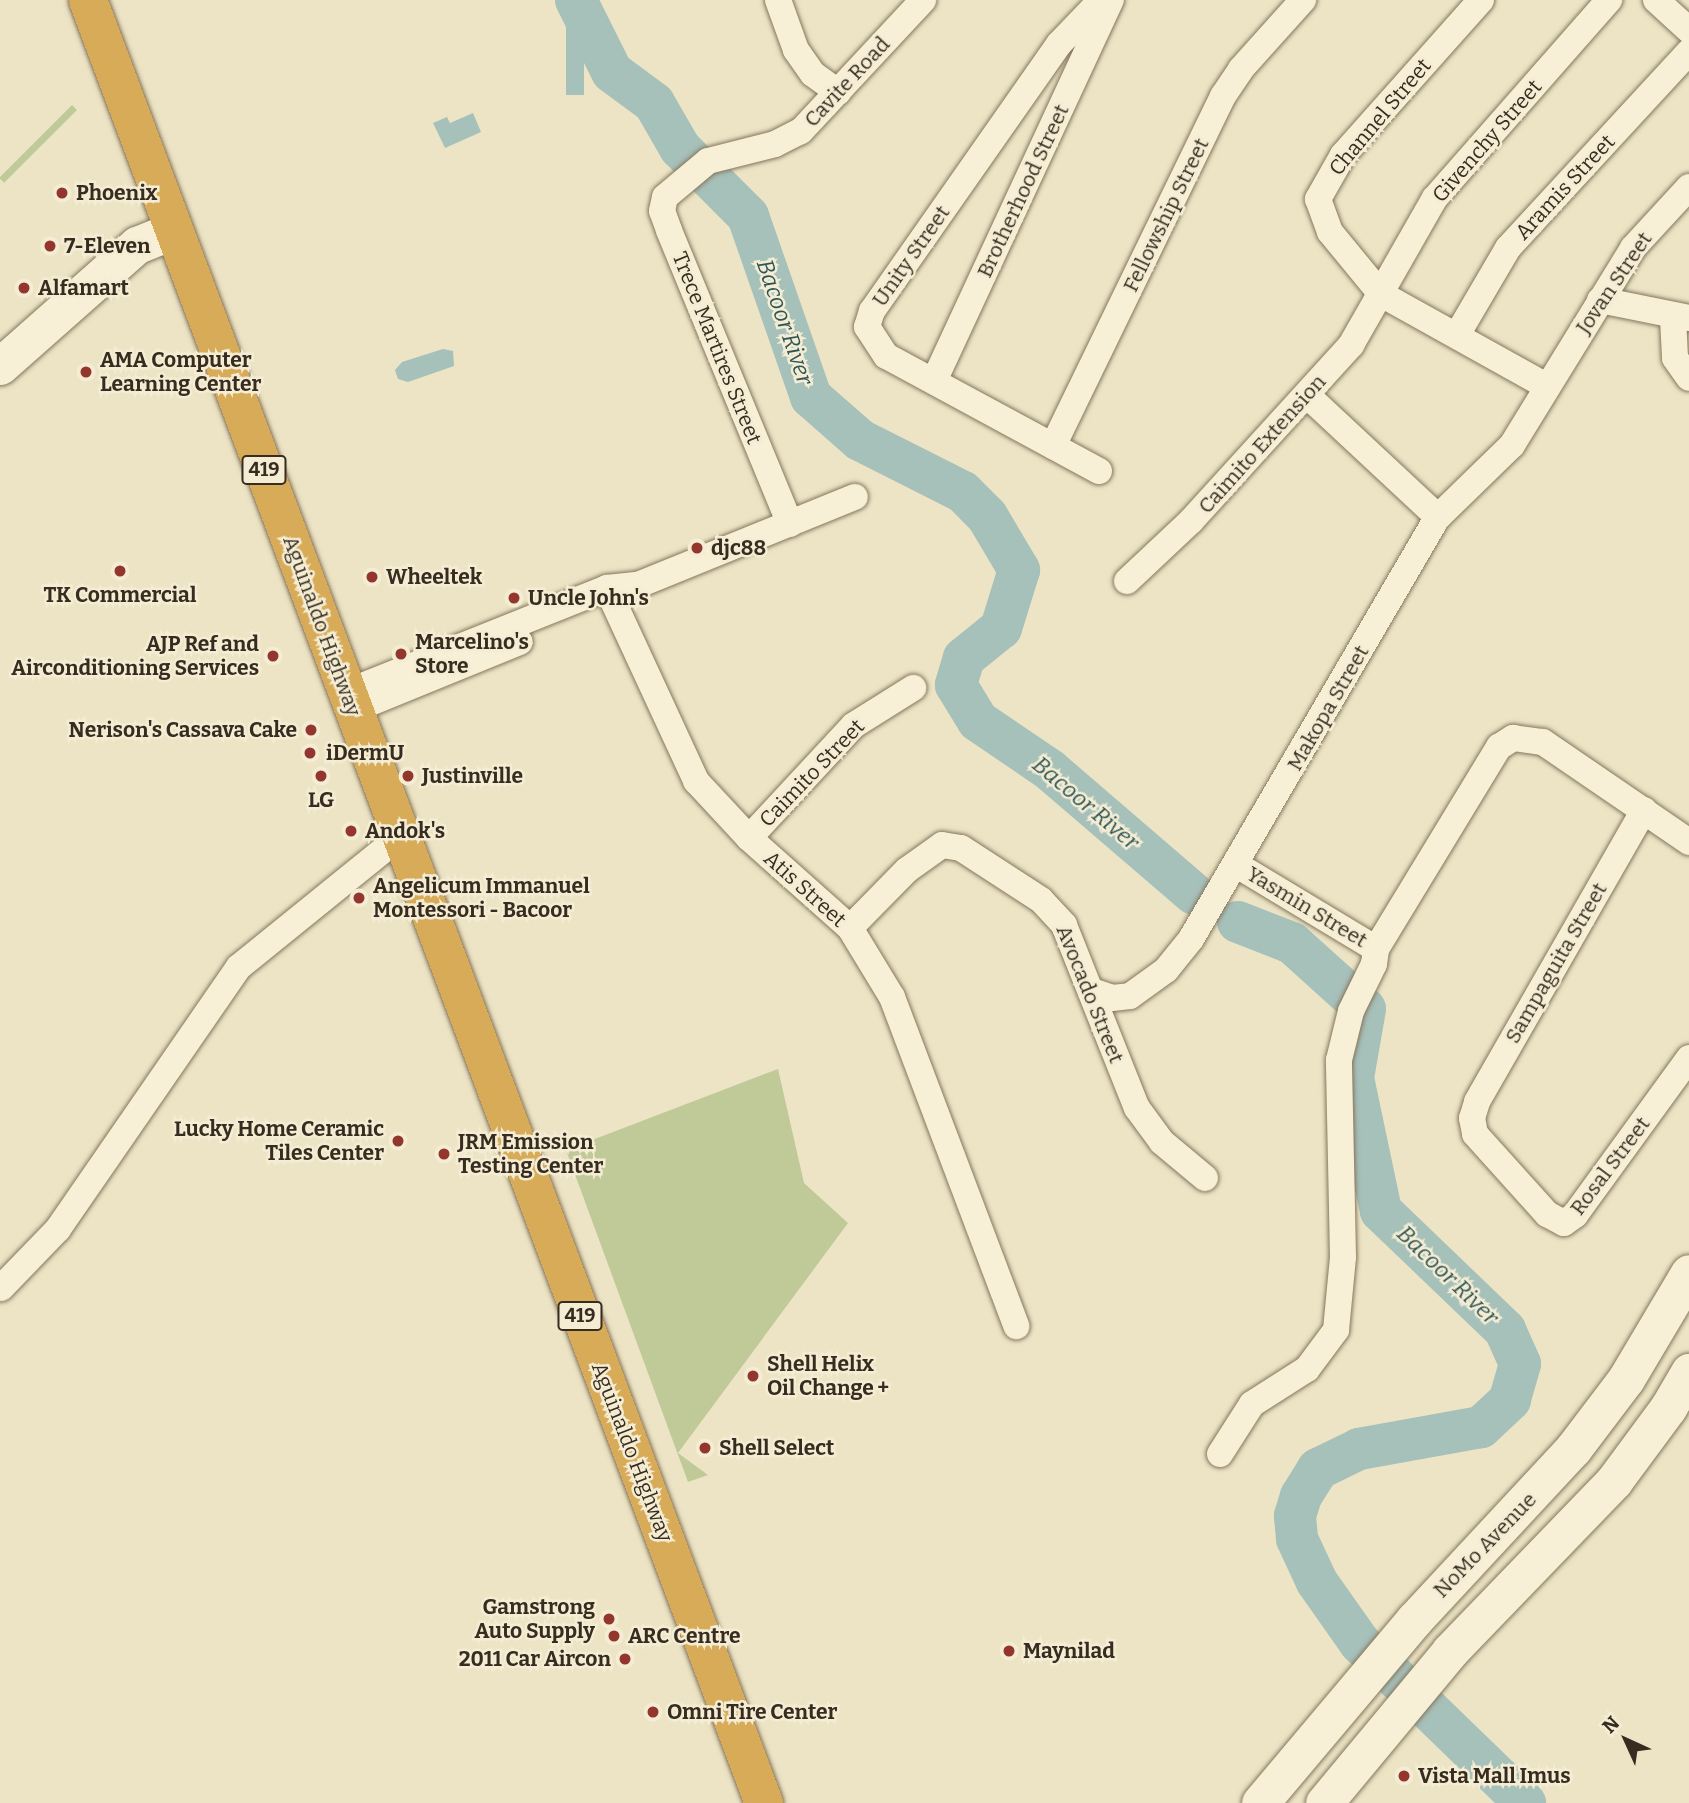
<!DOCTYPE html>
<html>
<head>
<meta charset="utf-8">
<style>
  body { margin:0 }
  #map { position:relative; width:1689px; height:1803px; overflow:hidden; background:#ece4c5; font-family:Bitter,serif }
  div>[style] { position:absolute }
  .green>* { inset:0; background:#c0ca99; transform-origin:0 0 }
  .water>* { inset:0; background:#a6c0ba; transform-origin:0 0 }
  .river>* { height:42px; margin:-21px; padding:0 21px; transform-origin:21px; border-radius:21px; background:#a6c0ba }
  .roads { filter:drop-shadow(0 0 2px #86765c) drop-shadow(0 0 2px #86765c) }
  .street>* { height:26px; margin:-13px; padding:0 13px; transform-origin:13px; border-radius:13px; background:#f7f0d7 }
  .secondary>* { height:37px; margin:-18.5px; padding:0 18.5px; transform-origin:18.5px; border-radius:18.5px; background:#f7f0d7 }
  .highway>* { height:38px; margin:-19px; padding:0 19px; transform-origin:19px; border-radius:19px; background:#d8ab59 }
  .dots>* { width:19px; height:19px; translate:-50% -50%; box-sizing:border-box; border:4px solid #f4edd4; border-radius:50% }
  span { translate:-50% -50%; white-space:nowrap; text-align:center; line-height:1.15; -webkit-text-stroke:5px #f4edd4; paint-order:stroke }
  .shield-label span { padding:2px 5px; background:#f4edd4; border:2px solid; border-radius:5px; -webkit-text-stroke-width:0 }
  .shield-label { font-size:19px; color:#372c1f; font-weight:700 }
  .street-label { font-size:21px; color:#372c1f }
  .poi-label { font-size:21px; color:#372c1f; font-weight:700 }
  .left { translate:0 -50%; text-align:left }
  .right { translate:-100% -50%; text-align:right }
  .water-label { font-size:23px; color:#2f5556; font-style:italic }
  .north { position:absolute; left:1591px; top:1705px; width:70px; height:70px; -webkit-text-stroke:5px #f4edd4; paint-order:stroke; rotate:315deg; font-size:19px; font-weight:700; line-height:28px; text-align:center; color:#372c1f }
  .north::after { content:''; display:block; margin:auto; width:24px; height:32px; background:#372c1f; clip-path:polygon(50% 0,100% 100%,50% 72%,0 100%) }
</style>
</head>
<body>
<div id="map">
  <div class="green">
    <div style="left:72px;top:105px;width:7px;height:103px;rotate:45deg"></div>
    <div style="clip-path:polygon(778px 1069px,804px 1183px,848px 1223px,678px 1453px,708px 1475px,688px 1482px,566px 1150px)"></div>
  </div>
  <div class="water">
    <div style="left:566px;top:0;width:18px;height:95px"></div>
    <div style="clip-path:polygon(473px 113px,481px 132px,445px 148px,433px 123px,447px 117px,450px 123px)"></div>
    <div style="clip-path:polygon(443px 349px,453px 351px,454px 366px,408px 382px,398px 379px,395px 370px,402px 362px)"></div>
  </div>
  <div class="river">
    <div style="left:576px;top:0;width:80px;rotate:63.4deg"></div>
    <div style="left:612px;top:72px;width:52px;rotate:36.4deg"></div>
    <div style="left:654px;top:103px;width:52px;rotate:60deg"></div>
    <div style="left:680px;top:148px;width:96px;rotate:45deg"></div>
    <div style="left:748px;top:216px;width:192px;rotate:70.8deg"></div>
    <div style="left:811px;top:397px;width:65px;rotate:41.3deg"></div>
    <div style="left:860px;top:440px;width:115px;rotate:26.8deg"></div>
    <div style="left:963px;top:492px;width:34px;rotate:45deg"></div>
    <div style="left:987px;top:516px;width:63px;rotate:59.3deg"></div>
    <div style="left:1019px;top:570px;width:61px;rotate:107.2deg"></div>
    <div style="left:1001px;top:628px;width:48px;rotate:141deg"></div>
    <div style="left:964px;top:658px;width:28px;rotate:107deg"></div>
    <div style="left:956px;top:685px;width:42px;rotate:58.6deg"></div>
    <div style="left:978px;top:721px;width:87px;rotate:34.2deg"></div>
    <div style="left:1050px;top:770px;width:190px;rotate:40.7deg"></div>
    <div style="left:1238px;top:922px;width:58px;rotate:21.3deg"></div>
    <div style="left:1292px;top:943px;width:98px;rotate:42.1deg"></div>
    <div style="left:1365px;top:1009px;width:70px;rotate:99.9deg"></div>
    <div style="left:1353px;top:1078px;width:136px;rotate:78.1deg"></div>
    <div style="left:1381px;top:1211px;width:172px;rotate:43.8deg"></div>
    <div style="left:1505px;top:1330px;width:37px;rotate:66deg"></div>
    <div style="left:1520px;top:1364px;width:37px;rotate:106deg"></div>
    <div style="left:1510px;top:1400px;width:40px;rotate:137deg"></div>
    <div style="left:1481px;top:1427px;width:124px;rotate:169.8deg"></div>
    <div style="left:1359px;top:1449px;width:46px;rotate:154deg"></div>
    <div style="left:1318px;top:1469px;width:32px;rotate:122deg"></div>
    <div style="left:1301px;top:1496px;width:21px;rotate:107deg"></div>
    <div style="left:1295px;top:1516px;width:23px;rotate:85deg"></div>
    <div style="left:1297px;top:1539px;width:47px;rotate:65.1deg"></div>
    <div style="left:1317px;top:1582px;width:75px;rotate:54.8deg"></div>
    <div style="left:1360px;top:1643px;width:230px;rotate:44.1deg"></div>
  </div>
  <div class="roads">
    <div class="street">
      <div style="left:778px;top:0;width:53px;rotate:70.2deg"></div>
      <div style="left:796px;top:50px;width:29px;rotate:55deg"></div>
      <div style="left:813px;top:74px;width:31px;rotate:36deg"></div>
      <div style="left:1481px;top:0;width:208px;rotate:131.7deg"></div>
      <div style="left:1343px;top:155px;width:51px;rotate:119.6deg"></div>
      <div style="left:1318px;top:199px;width:35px;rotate:70deg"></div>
      <div style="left:1330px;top:232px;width:80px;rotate:50.6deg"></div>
      <div style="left:1381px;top:294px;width:189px;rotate:29.1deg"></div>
      <div style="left:1656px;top:0;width:45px;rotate:42.3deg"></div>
      <div style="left:1600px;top:300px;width:91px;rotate:11.4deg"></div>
      <div style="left:1673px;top:318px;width:40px;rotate:87.1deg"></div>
      <div style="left:1675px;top:358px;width:24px;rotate:55deg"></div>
      <div style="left:1457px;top:335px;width:101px;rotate:-59.6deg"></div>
      <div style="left:1508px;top:248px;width:267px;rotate:-47.3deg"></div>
      <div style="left:934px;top:381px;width:420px;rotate:-65.1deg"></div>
      <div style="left:1307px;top:395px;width:179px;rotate:43deg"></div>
      <div style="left:1053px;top:446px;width:389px;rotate:-64.1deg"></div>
      <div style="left:1223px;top:96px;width:32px;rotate:-56deg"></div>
      <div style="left:1241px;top:69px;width:93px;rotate:-48.1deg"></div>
      <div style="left:1099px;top:471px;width:242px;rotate:-151.6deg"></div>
      <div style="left:886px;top:356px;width:35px;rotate:-123deg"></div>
      <div style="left:867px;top:327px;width:17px;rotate:-73deg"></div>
      <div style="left:872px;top:311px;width:326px;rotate:-55deg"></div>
      <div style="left:1059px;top:44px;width:61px;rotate:-46.3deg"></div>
      <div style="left:790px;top:524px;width:318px;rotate:-112.4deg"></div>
      <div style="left:669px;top:230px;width:20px;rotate:-110deg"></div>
      <div style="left:662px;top:211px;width:14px;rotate:-78deg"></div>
      <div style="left:665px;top:197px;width:56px;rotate:-39.9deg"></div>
      <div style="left:708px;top:161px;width:69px;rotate:-14.2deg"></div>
      <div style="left:775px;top:144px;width:29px;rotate:-27deg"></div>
      <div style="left:801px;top:131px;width:179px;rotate:-47deg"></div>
      <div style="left:1127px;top:581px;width:88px;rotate:-43.2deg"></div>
      <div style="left:1191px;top:521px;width:238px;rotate:-47.7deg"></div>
      <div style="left:1351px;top:345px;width:169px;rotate:-60.3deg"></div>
      <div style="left:1435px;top:198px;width:264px;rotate:-48.7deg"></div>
      <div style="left:607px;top:588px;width:213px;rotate:65.2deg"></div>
      <div style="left:696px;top:781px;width:78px;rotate:47.1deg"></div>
      <div style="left:749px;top:838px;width:135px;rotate:41.7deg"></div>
      <div style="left:850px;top:928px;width:81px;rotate:58.7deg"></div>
      <div style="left:892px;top:997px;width:352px;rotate:69.3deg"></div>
      <div style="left:347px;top:692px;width:280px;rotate:-21.8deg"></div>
      <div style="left:607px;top:588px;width:31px;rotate:-6deg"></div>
      <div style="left:638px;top:585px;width:234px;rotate:-22.1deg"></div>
      <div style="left:353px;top:710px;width:180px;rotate:-22.2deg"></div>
      <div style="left:1644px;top:810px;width:336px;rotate:119.8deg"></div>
      <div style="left:1477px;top:1102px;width:17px;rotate:107deg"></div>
      <div style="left:1472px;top:1118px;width:16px;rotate:79deg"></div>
      <div style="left:1475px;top:1134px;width:108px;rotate:48deg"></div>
      <div style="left:1547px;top:1214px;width:19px;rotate:28deg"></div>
      <div style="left:1564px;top:1223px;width:14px;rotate:-36deg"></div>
      <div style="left:1575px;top:1215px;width:194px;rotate:-54deg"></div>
      <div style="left:749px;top:838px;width:154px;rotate:-47.1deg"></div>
      <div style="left:854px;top:725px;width:70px;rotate:-32.1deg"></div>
      <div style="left:1237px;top:865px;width:162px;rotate:31.1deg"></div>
      <div style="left:850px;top:928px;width:81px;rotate:-45.5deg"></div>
      <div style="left:907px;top:870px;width:43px;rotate:-35.5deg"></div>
      <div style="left:942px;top:845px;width:19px;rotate:9deg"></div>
      <div style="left:961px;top:848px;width:95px;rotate:33deg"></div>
      <div style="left:1041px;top:900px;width:34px;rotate:47deg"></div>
      <div style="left:1064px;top:925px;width:197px;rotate:68.3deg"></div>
      <div style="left:1137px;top:1108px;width:42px;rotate:53.7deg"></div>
      <div style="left:1162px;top:1142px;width:56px;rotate:39.9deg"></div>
      <div style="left:1092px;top:991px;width:21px;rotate:19deg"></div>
      <div style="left:1112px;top:998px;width:18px;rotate:-6deg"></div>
      <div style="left:1130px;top:996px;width:44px;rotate:-35.8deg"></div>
      <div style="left:1166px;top:970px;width:40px;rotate:-51deg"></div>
      <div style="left:1191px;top:939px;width:489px;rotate:-59.7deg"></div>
      <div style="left:1438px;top:517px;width:103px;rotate:-44.2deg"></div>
      <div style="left:1512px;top:445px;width:231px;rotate:-58.4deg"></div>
      <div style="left:1633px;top:248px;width:83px;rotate:-47.4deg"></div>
      <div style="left:1px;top:1288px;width:82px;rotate:-46deg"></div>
      <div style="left:58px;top:1229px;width:318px;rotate:-55.4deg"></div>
      <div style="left:239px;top:967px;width:208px;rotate:-39deg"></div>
      <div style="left:1220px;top:1454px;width:59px;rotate:-57.4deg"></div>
      <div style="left:1252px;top:1404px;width:65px;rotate:-32.5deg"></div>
      <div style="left:1307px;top:1369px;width:49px;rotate:-53.4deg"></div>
      <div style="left:1336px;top:1330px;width:73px;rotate:-84.5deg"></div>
      <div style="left:1343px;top:1257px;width:197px;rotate:-91.2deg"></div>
      <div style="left:1339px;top:1060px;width:50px;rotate:-76.2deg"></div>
      <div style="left:1351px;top:1011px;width:52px;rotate:-63.9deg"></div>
      <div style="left:1374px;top:964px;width:15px;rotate:-82deg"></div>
      <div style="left:1376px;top:949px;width:237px;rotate:-58.7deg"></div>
      <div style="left:1499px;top:747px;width:17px;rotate:-33deg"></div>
      <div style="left:1513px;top:738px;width:30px;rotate:8deg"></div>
      <div style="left:1543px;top:742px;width:177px;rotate:34.4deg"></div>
    </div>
    <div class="secondary">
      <div style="left:0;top:366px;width:183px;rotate:-41.5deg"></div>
      <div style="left:137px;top:245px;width:40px;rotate:-22deg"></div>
      <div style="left:1260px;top:1803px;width:239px;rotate:-49.9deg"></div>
      <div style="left:1414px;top:1620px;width:233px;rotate:-47.1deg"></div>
      <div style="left:1573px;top:1449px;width:88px;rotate:-52.9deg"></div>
      <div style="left:1626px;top:1379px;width:123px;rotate:-59.3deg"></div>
      <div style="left:1324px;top:1803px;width:197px;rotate:-50.3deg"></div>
      <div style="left:1450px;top:1651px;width:236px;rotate:-46deg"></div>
      <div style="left:1614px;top:1481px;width:91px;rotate:-53.5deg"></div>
      <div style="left:1668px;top:1408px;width:42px;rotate:-59.7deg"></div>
    </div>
    <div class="highway">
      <div style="left:88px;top:0;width:1926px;rotate:69.45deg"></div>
    </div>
  </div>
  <div class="dots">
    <div style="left:62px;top:193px;background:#92362e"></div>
    <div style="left:50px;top:246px;background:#92362e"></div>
    <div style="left:24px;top:288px;background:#92362e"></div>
    <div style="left:86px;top:372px;background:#92362e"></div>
    <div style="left:697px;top:548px;background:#92362e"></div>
    <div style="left:120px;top:571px;background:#92362e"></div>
    <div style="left:372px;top:577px;background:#92362e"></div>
    <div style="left:514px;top:598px;background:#92362e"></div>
    <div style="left:401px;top:654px;background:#92362e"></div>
    <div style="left:273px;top:656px;background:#92362e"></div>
    <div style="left:311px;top:730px;background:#92362e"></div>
    <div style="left:310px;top:753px;background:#92362e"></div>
    <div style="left:321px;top:776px;background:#92362e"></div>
    <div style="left:408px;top:776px;background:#92362e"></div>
    <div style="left:351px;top:831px;background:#92362e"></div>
    <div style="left:359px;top:898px;background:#92362e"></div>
    <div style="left:398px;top:1141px;background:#92362e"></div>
    <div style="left:444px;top:1154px;background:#92362e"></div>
    <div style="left:753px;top:1376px;background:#92362e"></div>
    <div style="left:705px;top:1448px;background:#92362e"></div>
    <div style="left:609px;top:1619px;background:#92362e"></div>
    <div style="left:614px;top:1636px;background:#92362e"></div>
    <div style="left:1009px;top:1651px;background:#92362e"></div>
    <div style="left:625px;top:1659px;background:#92362e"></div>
    <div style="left:653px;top:1712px;background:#92362e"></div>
    <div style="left:1404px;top:1776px;background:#92362e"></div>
  </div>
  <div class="shield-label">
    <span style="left:264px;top:470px">419</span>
    <span style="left:580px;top:1316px">419</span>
  </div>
  <div class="street-label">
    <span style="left:847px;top:82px;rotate:-47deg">Cavite Road</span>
    <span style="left:1380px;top:117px;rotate:-50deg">Channel Street</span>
    <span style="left:1487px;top:141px;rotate:-49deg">Givenchy Street</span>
    <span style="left:1565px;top:187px;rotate:-47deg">Aramis Street</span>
    <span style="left:1023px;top:191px;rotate:-65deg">Brotherhood Street</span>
    <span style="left:1166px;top:215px;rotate:-64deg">Fellowship Street</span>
    <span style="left:911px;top:256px;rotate:-55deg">Unity Street</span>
    <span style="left:1614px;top:283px;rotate:-56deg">Jovan Street</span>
    <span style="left:717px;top:348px;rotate:68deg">Trece Martires Street</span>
    <span style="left:1262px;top:444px;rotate:-48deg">Caimito Extension</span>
    <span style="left:322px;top:626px;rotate:70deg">Aguinaldo Highway</span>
    <span style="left:1328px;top:708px;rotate:-60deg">Makopa Street</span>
    <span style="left:812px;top:773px;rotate:-46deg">Caimito Street</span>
    <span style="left:805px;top:889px;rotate:42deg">Atis Street</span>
    <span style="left:1307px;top:907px;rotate:31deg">Yasmin Street</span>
    <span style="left:1556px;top:963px;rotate:-60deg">Sampaguita Street</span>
    <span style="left:1090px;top:994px;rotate:68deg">Avocado Street</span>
    <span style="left:1610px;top:1166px;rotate:-53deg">Rosal Street</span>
    <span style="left:632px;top:1452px;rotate:69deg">Aguinaldo Highway</span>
    <span style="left:1485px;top:1545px;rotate:-46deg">NoMo Avenue</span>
  </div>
  <div class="poi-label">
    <span class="left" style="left:76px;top:193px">Phoenix</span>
    <span class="left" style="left:64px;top:246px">7-Eleven</span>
    <span class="left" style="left:38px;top:288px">Alfamart</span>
    <span class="left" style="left:100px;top:372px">AMA Computer<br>Learning Center</span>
    <span class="left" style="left:711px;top:548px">djc88</span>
    <span class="left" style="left:386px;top:577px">Wheeltek</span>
    <span style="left:120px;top:595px">TK Commercial</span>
    <span class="left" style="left:528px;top:598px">Uncle John's</span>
    <span class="left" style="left:415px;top:654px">Marcelino's<br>Store</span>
    <span class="right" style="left:259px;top:656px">AJP Ref and<br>Airconditioning Services</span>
    <span class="right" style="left:297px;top:730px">Nerison's Cassava Cake</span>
    <span class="left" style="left:326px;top:753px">iDermU</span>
    <span class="left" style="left:422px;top:776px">Justinville</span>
    <span style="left:321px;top:800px">LG</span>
    <span class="left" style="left:365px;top:831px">Andok's</span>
    <span class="left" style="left:373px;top:898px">Angelicum Immanuel<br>Montessori - Bacoor</span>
    <span class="right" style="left:384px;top:1141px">Lucky Home Ceramic<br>Tiles Center</span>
    <span class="left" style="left:458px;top:1154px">JRM Emission<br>Testing Center</span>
    <span class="left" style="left:767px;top:1376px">Shell Helix<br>Oil Change +</span>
    <span class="left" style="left:719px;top:1448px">Shell Select</span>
    <span class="right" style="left:595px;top:1619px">Gamstrong<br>Auto Supply</span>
    <span class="left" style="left:628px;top:1636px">ARC Centre</span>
    <span class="left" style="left:1023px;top:1651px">Maynilad</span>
    <span class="right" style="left:611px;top:1659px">2011 Car Aircon</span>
    <span class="left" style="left:667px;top:1712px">Omni Tire Center</span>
    <span class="left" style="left:1418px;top:1776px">Vista Mall Imus</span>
  </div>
  <div class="water-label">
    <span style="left:785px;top:322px;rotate:71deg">Bacoor River</span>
    <span style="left:1086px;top:803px;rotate:40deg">Bacoor River</span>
    <span style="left:1448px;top:1275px;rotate:44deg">Bacoor River</span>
  </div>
  <div class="north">N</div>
</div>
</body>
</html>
